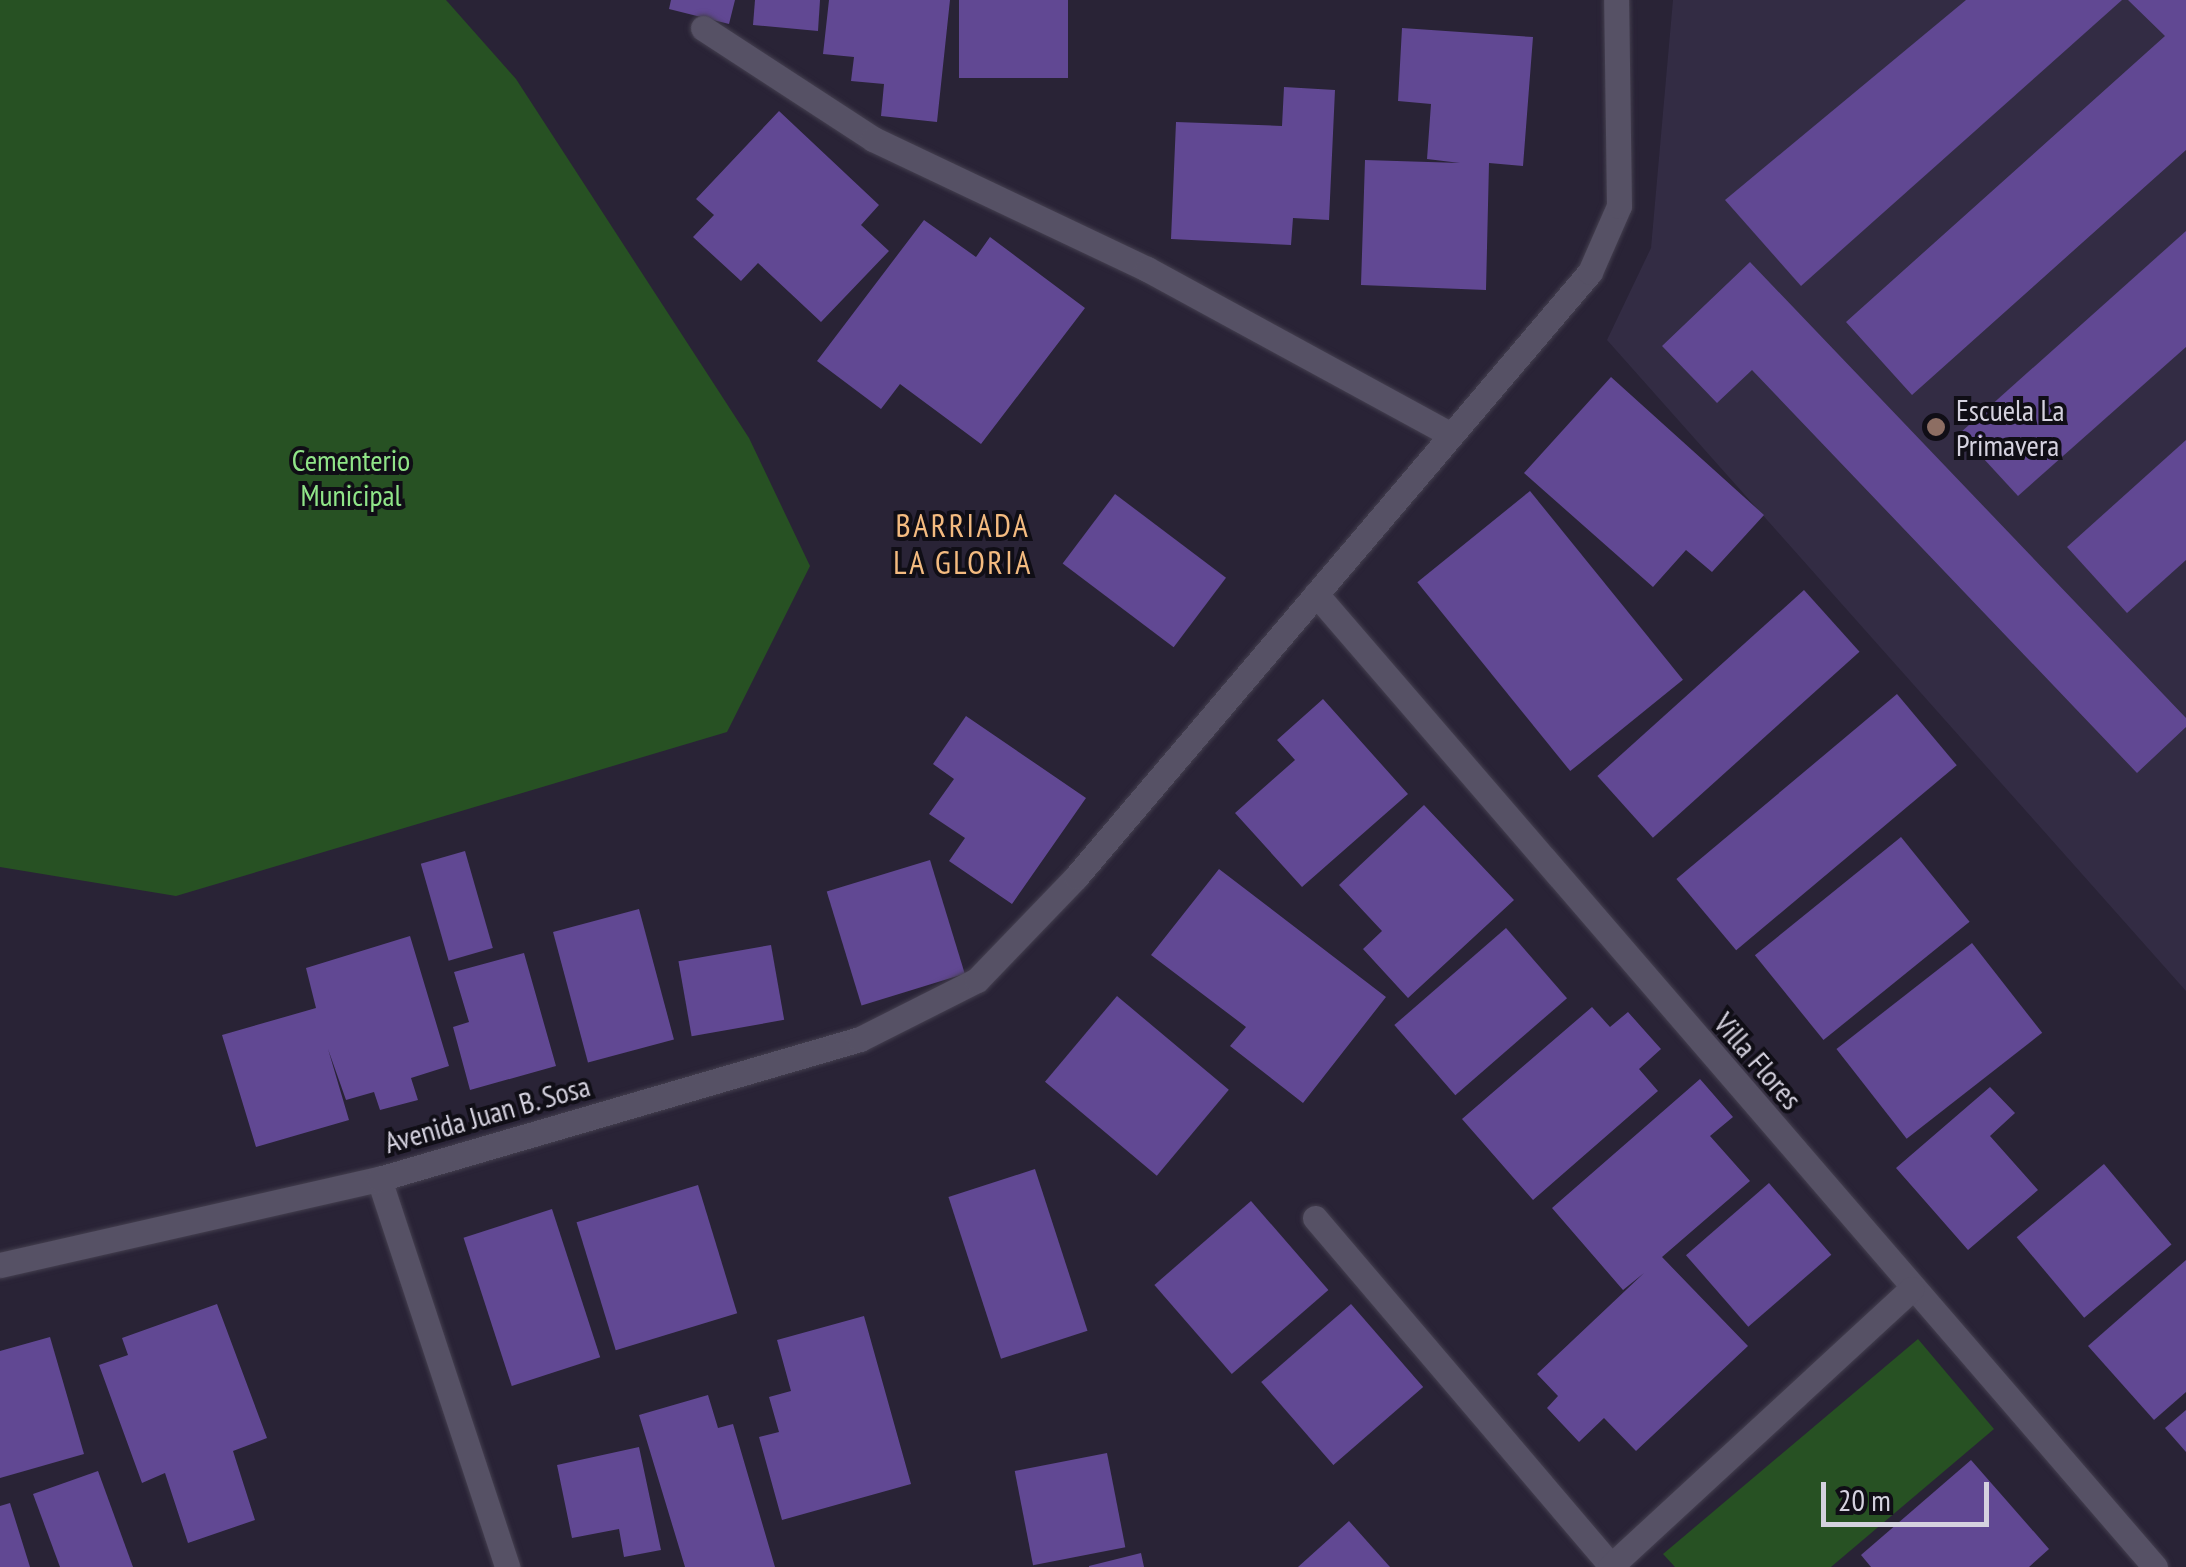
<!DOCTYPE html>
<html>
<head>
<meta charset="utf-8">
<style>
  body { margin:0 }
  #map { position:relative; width:2186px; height:1567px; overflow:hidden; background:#292336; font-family:"PT Sans Narrow",sans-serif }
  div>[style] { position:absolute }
  .built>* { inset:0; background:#332c44 }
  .green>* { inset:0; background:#275123 }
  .building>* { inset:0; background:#614893; transform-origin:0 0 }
  .roads { filter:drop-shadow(0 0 2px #443f4f) drop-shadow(0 0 2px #443f4f) }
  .street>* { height:25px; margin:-12.5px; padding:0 12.5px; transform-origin:12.5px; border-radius:12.5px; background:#565165 }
  .secondary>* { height:25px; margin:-12.5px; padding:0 12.5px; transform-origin:12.5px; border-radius:12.5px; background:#565165 }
  .dots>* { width:28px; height:28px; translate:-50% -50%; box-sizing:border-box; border:5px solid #100e16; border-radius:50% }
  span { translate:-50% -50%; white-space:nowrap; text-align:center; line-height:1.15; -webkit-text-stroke:8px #100e16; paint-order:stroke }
  .poi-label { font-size:30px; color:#d5d2df }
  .left { translate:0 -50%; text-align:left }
  .park-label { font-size:30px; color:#90e588 }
  .street-label { font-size:30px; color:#d5d2df }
  .neighbourhood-label { font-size:32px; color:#f4bb80; letter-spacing:2.5px }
  .scale { position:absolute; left:1821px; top:1482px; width:168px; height:45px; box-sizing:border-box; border:5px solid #d5d2df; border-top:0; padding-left:12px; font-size:30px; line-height:35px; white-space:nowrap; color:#d5d2df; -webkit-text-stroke:8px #100e16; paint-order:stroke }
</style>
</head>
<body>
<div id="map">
  <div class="built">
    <div style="clip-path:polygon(1673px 0,2186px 0,2186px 991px,1607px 340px,1651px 248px)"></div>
  </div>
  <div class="green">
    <div style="clip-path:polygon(0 0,446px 0,516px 79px,749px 438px,810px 566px,727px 732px,176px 896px,0 867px)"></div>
    <div style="clip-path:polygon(1918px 1339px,1994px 1429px,1831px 1567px,1675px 1567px,1663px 1554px)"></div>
  </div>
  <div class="building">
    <div style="clip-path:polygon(671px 0,735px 0,729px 24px,669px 9px)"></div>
    <div style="clip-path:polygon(755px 0,820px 0,818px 31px,753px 25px)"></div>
    <div style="clip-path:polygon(829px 0,950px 0,937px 122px,881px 116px,884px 84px,851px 81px,854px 57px,823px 54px)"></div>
    <div style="left:959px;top:0;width:109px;height:78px"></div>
    <div style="clip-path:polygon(1966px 0,2122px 0,1801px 286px,1725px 200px)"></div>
    <div style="clip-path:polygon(2128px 0,2186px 0,2186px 150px,1912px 395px,1846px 322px,2165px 36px)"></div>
    <div style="clip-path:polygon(1402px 28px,1533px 37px,1523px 166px,1489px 163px,1486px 290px,1361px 285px,1365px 160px,1460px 163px,1427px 159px,1431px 104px,1398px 101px)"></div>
    <div style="clip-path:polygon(1284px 87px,1335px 90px,1329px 220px,1293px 218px,1291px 245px,1171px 239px,1176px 122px,1282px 126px)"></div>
    <div style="clip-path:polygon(779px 111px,879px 205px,861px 225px,889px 251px,821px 322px,758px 263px,741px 281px,693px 237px,714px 215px,696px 199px)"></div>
    <div style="clip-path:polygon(924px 220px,976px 257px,990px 237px,1085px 308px,981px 444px,900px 384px,881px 409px,817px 361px)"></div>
    <div style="clip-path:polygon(2186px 231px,2186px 347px,2018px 496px,1960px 433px)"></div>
    <div style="clip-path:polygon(1750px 262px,2186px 718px,2186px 727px,2137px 773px,1752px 370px,1717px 403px,1662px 346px)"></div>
    <div style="clip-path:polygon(1611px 377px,1764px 515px,1712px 572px,1686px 550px,1653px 587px,1524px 473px)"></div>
    <div style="clip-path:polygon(2186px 440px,2186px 560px,2127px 613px,2067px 547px)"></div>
    <div style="left:1530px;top:491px;width:243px;height:145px;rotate:51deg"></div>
    <div style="left:1115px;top:494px;width:139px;height:87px;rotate:37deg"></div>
    <div style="left:1804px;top:590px;width:83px;height:278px;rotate:48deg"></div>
    <div style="left:1897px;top:694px;width:93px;height:288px;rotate:50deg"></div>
    <div style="clip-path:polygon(1323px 699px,1408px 794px,1302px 887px,1235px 813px,1295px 760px,1277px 740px)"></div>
    <div style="clip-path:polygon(966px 716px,1086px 798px,1012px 904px,949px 861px,965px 838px,929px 814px,954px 779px,933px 764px)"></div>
    <div style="clip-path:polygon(1424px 805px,1514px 900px,1408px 998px,1363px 949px,1382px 931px,1339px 885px)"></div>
    <div style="left:1901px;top:837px;width:109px;height:188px;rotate:51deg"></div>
    <div style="left:465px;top:851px;width:101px;height:46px;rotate:74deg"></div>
    <div style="left:930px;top:860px;width:119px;height:108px;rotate:73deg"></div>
    <div style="clip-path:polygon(1219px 869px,1386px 997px,1303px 1103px,1230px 1046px,1246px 1027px,1151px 955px)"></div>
    <div style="left:639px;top:909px;width:135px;height:89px;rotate:75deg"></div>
    <div style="left:1506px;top:928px;width:93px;height:148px;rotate:49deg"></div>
    <div style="clip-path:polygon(410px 936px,449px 1066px,411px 1078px,418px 1100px,380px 1110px,374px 1092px,346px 1100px,328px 1049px,349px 1120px,256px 1147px,222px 1035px,316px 1008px,306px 968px)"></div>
    <div style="left:1972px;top:943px;width:114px;height:172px;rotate:52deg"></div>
    <div style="left:771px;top:945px;width:76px;height:94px;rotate:80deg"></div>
    <div style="clip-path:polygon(524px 953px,556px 1066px,470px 1090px,453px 1027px,469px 1022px,454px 972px)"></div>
    <div style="left:1117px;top:996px;width:146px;height:112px;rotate:40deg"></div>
    <div style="clip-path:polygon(1592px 1007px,1610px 1027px,1628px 1012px,1661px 1049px,1639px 1069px,1658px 1091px,1533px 1200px,1462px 1119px)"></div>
    <div style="clip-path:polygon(1700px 1079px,1733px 1117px,1710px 1136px,1750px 1181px,1662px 1257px,1748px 1346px,1636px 1451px,1604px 1418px,1579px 1442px,1547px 1408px,1558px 1396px,1537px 1374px,1644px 1273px,1623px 1290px,1552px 1208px)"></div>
    <div style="clip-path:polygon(1990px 1087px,2015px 1113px,1990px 1136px,2038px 1190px,1968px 1250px,1896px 1168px)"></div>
    <div style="left:2104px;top:1164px;width:105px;height:114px;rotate:50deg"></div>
    <div style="left:1035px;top:1169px;width:170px;height:91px;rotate:72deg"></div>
    <div style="left:1769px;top:1183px;width:95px;height:110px;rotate:49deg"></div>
    <div style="left:698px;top:1185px;width:134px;height:127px;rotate:73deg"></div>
    <div style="left:1251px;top:1201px;width:118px;height:128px;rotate:49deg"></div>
    <div style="left:552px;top:1209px;width:156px;height:93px;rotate:72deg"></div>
    <div style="clip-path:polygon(2186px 1260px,2186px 1392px,2154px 1420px,2088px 1346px)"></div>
    <div style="clip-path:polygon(217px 1304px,267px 1438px,233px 1451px,255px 1520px,188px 1543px,165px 1473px,142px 1483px,99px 1365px,128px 1355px,122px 1338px)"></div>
    <div style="left:1351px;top:1304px;width:110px;height:119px;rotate:49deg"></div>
    <div style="clip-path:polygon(864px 1316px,911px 1484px,782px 1520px,759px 1437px,779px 1432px,769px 1397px,791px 1391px,777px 1340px)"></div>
    <div style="clip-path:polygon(50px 1337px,84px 1454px,0 1478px,0 1351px)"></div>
    <div style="clip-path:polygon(708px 1395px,718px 1428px,733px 1424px,775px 1567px,685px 1567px,639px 1415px)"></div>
    <div style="clip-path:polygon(2186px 1410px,2186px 1452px,2165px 1428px)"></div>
    <div style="clip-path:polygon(639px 1447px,661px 1550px,624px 1557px,619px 1529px,572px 1538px,557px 1465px)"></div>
    <div style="left:1107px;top:1453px;width:96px;height:94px;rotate:79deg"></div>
    <div style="clip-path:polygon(1971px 1460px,2049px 1549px,2029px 1567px,1871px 1567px,1861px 1555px)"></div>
    <div style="clip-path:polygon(98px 1471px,133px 1567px,60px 1567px,33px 1494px)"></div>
    <div style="clip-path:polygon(10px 1503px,30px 1567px,0 1567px,0 1506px)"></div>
    <div style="clip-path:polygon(1349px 1521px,1390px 1567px,1298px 1567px)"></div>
    <div style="clip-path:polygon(1141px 1553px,1144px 1567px,1089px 1567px,1089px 1566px)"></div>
  </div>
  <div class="roads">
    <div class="street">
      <div style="left:703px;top:28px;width:203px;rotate:33.1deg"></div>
      <div style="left:873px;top:139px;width:303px;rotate:25.4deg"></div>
      <div style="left:1147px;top:269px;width:346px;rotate:28.6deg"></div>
      <div style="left:1316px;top:594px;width:1285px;rotate:49.23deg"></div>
      <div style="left:379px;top:1179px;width:409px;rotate:71.7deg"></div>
      <div style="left:1315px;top:1218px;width:457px;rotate:49.6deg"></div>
      <div style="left:1610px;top:1567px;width:410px;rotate:-42.7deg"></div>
    </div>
    <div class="secondary">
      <div style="left:0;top:1265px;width:389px;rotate:-12.8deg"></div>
      <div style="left:379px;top:1179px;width:501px;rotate:-16.23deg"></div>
      <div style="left:860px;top:1039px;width:131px;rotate:-26.8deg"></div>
      <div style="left:977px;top:980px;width:143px;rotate:-46.1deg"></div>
      <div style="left:1076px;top:877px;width:794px;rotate:-49.65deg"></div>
      <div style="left:1590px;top:272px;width:72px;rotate:-66.3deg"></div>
      <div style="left:1619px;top:206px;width:206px;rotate:-90.8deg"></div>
    </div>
  </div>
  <div class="dots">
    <div style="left:1936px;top:427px;background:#8d6e63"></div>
  </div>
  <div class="poi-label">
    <span class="left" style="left:1956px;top:427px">Escuela La<br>Primavera</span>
  </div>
  <div class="park-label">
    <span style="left:351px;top:477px">Cementerio<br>Municipal</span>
  </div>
  <div class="street-label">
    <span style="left:1758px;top:1061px;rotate:49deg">Villa Flores</span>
    <span style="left:487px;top:1114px;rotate:-16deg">Avenida Juan B. Sosa</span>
  </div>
  <div class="neighbourhood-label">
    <span style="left:963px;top:544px">BARRIADA<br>LA GLORIA</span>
  </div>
  <div class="scale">20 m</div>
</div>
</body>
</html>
